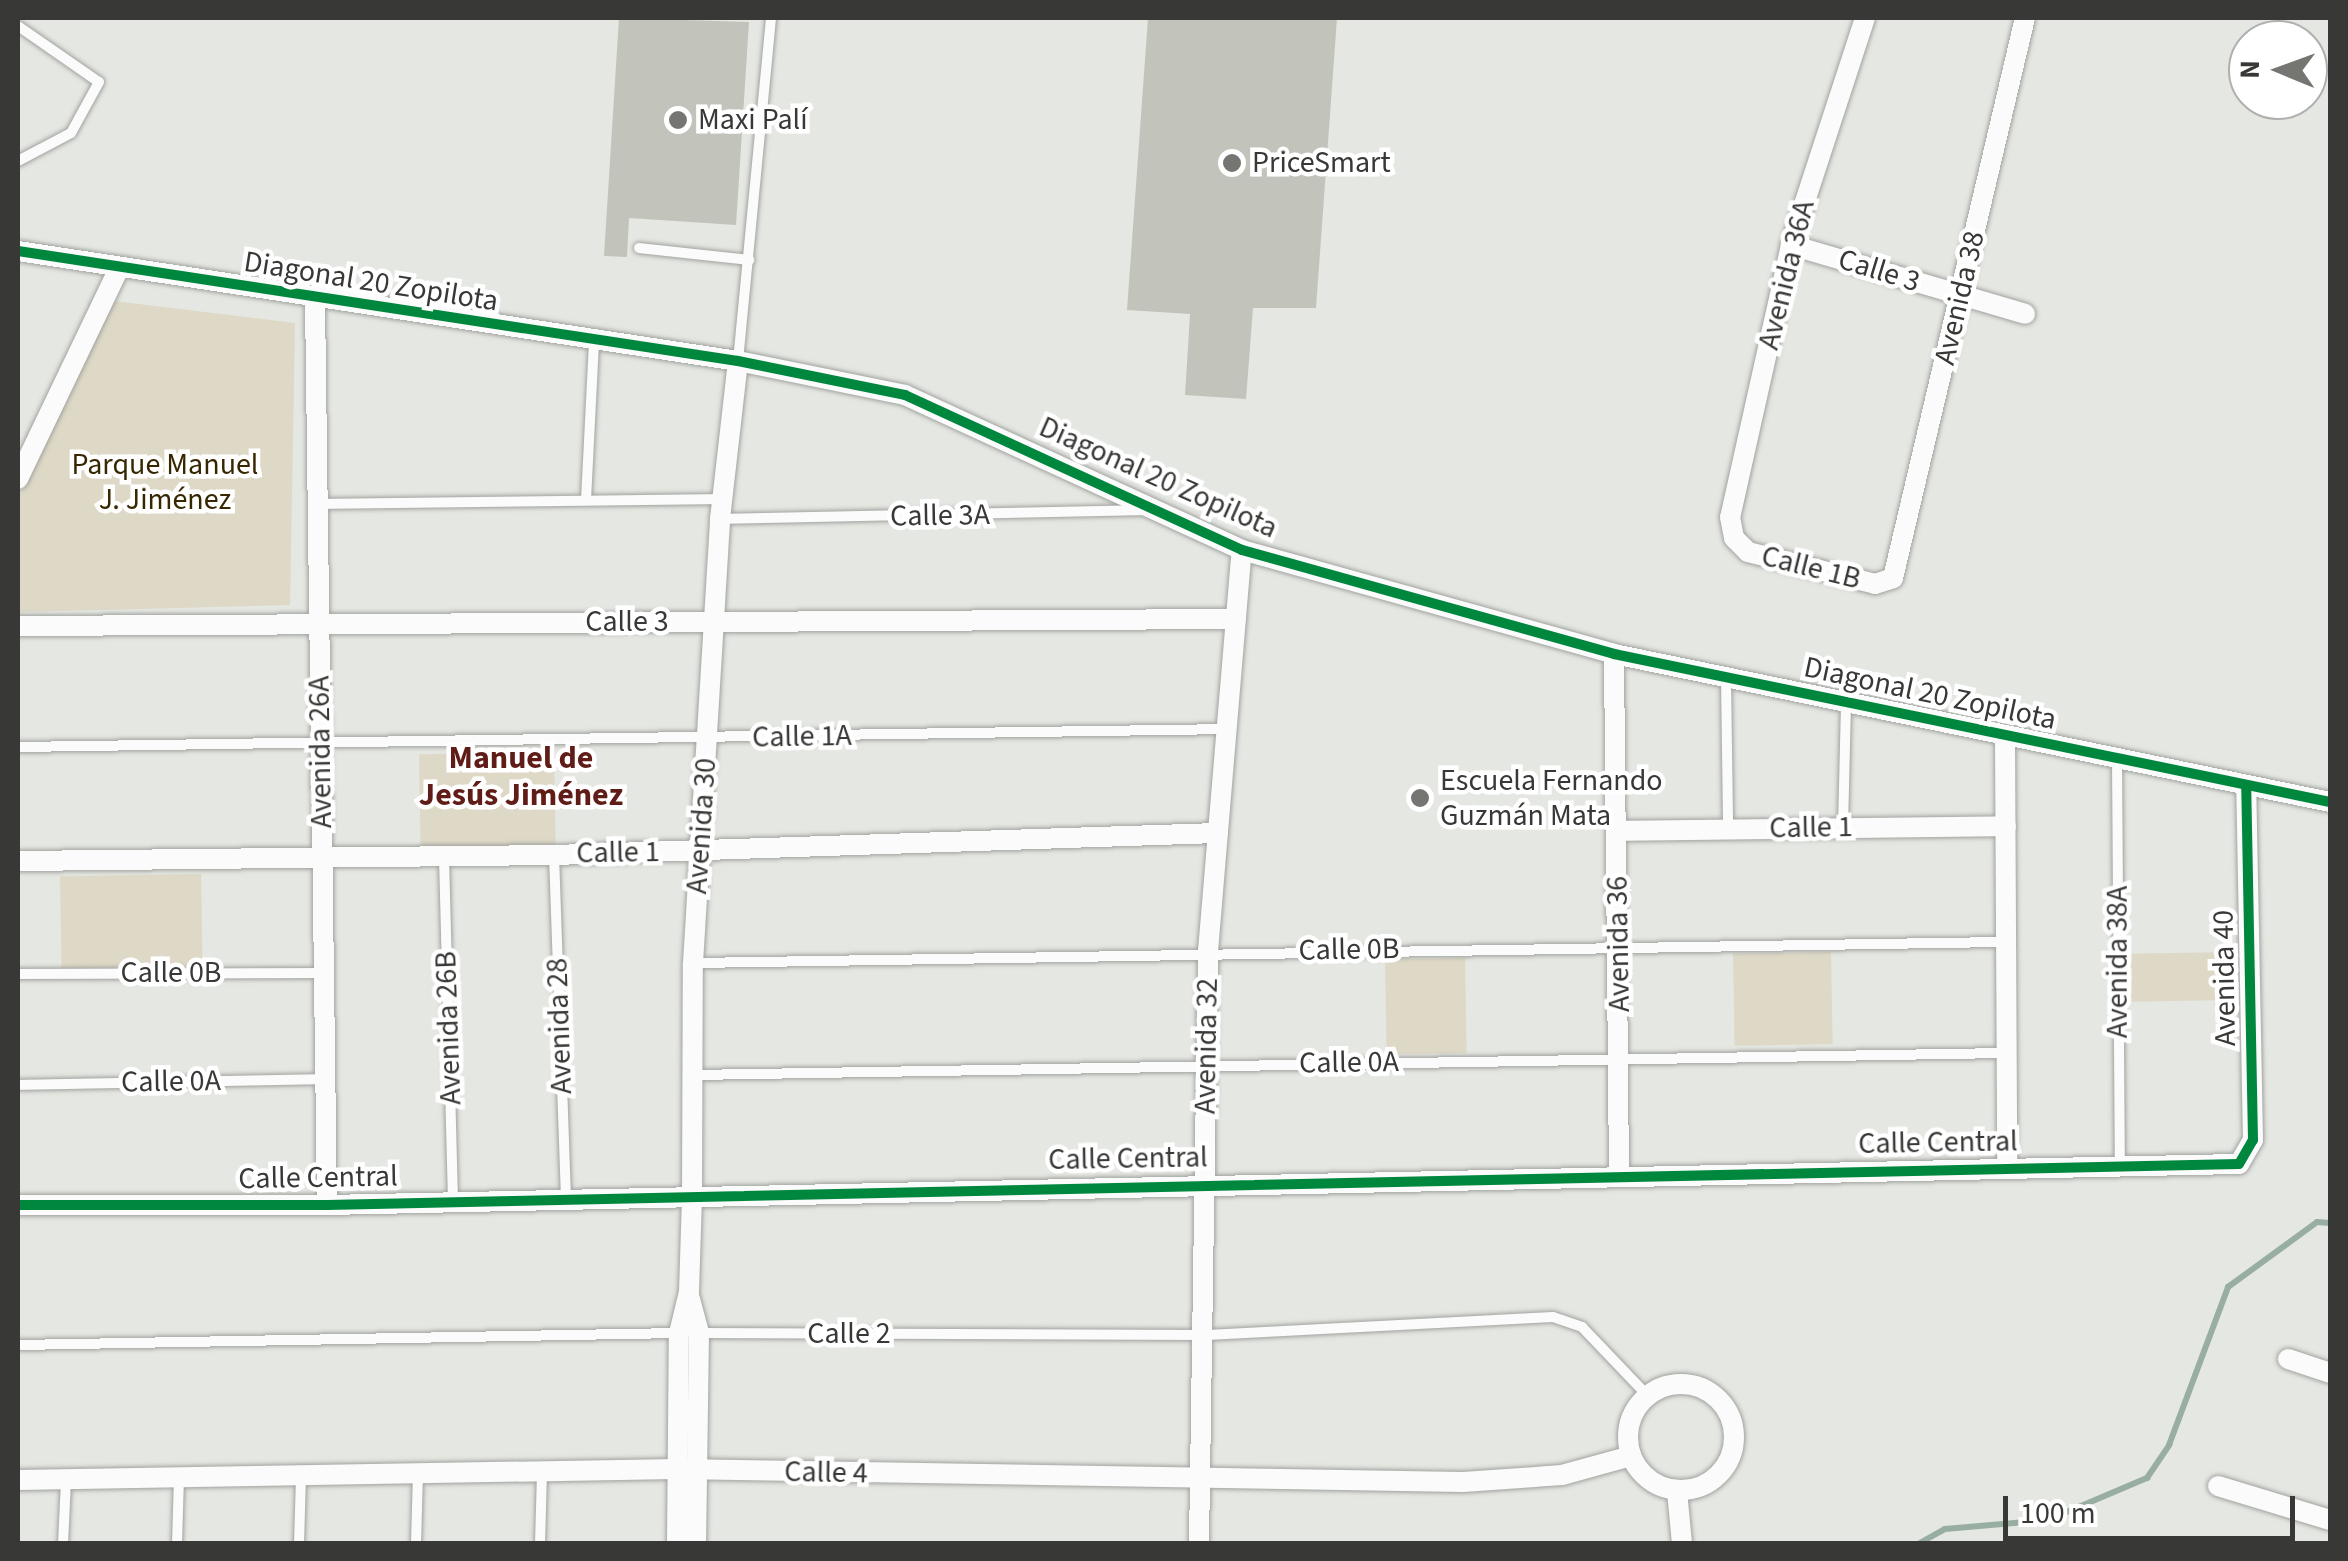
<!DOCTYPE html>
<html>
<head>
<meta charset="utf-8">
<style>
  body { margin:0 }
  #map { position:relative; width:2348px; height:1561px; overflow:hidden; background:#e5e7e2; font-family:"Source Sans 3",sans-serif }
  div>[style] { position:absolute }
  .green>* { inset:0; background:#ded8c6; transform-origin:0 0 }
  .stream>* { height:6px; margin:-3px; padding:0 3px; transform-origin:3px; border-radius:3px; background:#99aea2 }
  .building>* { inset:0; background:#c2c3ba }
  .roads { filter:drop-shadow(0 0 2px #a1a39f) drop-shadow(0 0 2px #a1a39f) }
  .lane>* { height:10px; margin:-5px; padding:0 5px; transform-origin:5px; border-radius:5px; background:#fbfbfb }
  .street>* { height:20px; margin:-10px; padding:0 10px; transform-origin:10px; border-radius:10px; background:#fbfbfb }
  .street>.ring { margin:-10px; padding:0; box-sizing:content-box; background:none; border:20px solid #fbfbfb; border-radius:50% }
  .cycleway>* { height:10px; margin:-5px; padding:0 5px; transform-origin:5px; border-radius:5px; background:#00873e }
  .dots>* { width:28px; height:28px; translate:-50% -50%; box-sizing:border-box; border:5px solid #fff; border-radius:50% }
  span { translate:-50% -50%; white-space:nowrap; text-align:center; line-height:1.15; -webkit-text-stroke:9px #fff; paint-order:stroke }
  .poi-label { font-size:30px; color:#383936 }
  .left { translate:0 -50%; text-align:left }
  .street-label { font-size:30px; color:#383936 }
  .park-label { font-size:30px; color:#372701 }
  .neighbourhood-label { font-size:32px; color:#601c17; font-weight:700 }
  .frame { position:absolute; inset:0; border:20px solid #383936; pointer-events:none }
  .north { position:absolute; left:2228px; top:20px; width:100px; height:100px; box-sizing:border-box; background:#fff; border:2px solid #afb0af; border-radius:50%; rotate:271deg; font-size:28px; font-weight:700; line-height:40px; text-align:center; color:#383936 }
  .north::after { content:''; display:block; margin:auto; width:35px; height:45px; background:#757672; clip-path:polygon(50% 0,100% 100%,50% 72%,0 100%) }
  .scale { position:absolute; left:2003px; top:1496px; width:292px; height:45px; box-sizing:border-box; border:5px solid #383936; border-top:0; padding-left:12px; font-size:30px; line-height:35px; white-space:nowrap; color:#383936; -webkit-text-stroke:8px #fff; paint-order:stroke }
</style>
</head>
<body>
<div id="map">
  <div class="green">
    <div style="clip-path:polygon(114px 301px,295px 323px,290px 605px,18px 612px,18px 496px)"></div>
    <div style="left:554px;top:752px;width:96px;height:135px;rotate:89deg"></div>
    <div style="left:201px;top:874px;width:92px;height:141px;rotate:89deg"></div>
    <div style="left:1831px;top:952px;width:92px;height:98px;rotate:89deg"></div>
    <div style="left:2230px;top:952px;width:48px;height:101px;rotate:89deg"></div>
    <div style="left:1465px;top:958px;width:95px;height:80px;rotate:89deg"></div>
  </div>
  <div class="stream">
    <div style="left:1918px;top:1544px;width:31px;rotate:-29deg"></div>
    <div style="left:1945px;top:1529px;width:103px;rotate:-5deg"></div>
    <div style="left:2048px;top:1520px;width:108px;rotate:-23deg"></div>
    <div style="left:2147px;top:1478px;width:40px;rotate:-56deg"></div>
    <div style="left:2169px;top:1445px;width:169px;rotate:-69.5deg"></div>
    <div style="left:2228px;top:1287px;width:110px;rotate:-36.1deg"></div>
    <div style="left:2317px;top:1222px;width:13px;rotate:4deg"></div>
  </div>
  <div class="building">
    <div style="clip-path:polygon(619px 18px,749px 22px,736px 225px,629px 218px,627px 257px,604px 256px)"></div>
    <div style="clip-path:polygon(1148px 18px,1337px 18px,1316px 308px,1253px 308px,1246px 399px,1185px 395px,1190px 314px,1127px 310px)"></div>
  </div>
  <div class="roads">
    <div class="lane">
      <div style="left:18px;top:26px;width:98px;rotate:34.7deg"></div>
      <div style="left:99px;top:82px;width:58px;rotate:118.8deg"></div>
      <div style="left:71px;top:133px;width:60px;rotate:152.2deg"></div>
      <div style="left:639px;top:248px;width:111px;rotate:6.2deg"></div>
      <div style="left:738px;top:361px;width:345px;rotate:-84.5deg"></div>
      <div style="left:586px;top:500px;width:158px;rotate:-87.1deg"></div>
      <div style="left:318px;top:504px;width:404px;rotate:-0.7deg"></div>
      <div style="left:721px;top:519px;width:423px;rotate:-1.2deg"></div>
      <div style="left:1726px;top:677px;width:152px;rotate:89.2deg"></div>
      <div style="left:18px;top:747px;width:1208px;rotate:-0.85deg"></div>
      <div style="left:2117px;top:757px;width:409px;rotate:89.6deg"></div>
      <div style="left:1843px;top:827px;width:124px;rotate:-88.6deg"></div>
      <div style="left:554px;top:855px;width:343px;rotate:88deg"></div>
      <div style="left:444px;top:857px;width:343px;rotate:88.5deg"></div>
      <div style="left:694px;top:963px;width:1312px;rotate:-0.92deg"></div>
      <div style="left:18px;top:974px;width:306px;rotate:-0.2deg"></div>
      <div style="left:693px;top:1075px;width:1313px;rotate:-0.96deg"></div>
      <div style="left:18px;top:1085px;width:307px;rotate:-1.1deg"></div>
      <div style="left:698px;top:1333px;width:509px;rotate:0.23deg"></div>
      <div style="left:1207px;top:1335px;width:346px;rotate:-3deg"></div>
      <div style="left:1553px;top:1317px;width:31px;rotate:19deg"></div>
      <div style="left:1582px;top:1327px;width:94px;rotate:46.3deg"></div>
      <div style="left:18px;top:1345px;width:663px;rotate:-1.04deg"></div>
      <div style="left:63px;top:1544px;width:63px;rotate:-87.3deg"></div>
      <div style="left:177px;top:1544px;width:66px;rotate:-88.3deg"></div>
      <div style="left:299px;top:1544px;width:66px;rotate:-88.3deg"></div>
      <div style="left:416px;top:1544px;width:70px;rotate:-88.4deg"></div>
      <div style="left:540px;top:1544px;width:72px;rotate:-88.4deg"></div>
    </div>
    <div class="street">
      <div style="left:1865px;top:18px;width:239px;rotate:108.1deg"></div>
      <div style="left:1791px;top:245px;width:279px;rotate:102.6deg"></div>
      <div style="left:1730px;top:517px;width:21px;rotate:79deg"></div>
      <div style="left:1734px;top:538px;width:20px;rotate:45deg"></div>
      <div style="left:1748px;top:552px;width:131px;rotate:14.1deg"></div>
      <div style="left:1875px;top:584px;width:19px;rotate:-18deg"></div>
      <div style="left:1893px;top:578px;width:575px;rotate:-76.74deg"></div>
      <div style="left:1791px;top:245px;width:244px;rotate:16.4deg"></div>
      <div style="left:18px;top:251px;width:728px;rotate:8.69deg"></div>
      <div style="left:738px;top:361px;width:170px;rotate:11.5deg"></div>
      <div style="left:905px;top:395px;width:371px;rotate:24.7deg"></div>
      <div style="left:1242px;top:550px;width:386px;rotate:15.6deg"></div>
      <div style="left:1614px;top:654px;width:731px;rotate:11.68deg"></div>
      <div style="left:315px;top:300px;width:905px;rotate:89.24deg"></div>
      <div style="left:18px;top:479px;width:234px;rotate:-64.4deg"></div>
      <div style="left:18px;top:626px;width:1218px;rotate:-0.33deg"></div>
      <div style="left:1614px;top:654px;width:521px;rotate:89.45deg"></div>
      <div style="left:2005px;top:737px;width:429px;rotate:89.7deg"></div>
      <div style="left:1617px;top:831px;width:389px;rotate:-0.7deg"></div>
      <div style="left:18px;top:861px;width:536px;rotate:-0.64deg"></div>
      <div style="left:554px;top:855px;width:664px;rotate:-1.9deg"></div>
      <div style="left:18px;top:1205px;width:309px"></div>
      <div style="left:327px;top:1205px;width:1912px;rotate:-1.23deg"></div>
      <div style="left:2239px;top:1164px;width:28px;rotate:-60deg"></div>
      <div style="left:2253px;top:1140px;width:354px;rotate:-91.1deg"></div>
      <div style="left:690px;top:1299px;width:35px;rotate:75deg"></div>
      <div style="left:699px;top:1333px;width:211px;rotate:90.8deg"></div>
      <div style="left:2288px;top:1359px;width:44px;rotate:18.4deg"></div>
      <div class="ring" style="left:1628px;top:1384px;width:86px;height:86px"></div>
      <div style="left:18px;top:1480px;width:659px;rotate:-0.96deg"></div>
      <div style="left:677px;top:1469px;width:786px;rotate:0.95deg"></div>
      <div style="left:1463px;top:1482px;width:99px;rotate:-4deg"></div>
      <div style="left:1562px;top:1475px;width:72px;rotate:-15.4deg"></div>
      <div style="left:2218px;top:1486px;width:117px;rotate:16.9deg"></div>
      <div style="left:1677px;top:1491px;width:53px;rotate:84.6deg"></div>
      <div style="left:677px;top:1544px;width:211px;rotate:-89.5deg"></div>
      <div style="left:679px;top:1333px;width:42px;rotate:-76.3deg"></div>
      <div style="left:689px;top:1292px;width:96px;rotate:-88.2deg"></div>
      <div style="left:692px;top:1196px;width:233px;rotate:-89.8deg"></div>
      <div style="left:693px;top:963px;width:445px;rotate:-86.5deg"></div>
      <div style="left:720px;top:519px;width:159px;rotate:-83.5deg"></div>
      <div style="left:1199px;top:1544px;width:593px;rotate:-89.13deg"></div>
      <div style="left:1208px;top:951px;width:402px;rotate:-85.2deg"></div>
    </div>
  </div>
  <div class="cycleway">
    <div style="left:18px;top:251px;width:728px;rotate:8.69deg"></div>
    <div style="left:738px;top:361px;width:170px;rotate:11.5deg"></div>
    <div style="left:905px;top:395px;width:371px;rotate:24.7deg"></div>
    <div style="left:1242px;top:550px;width:386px;rotate:15.6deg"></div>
    <div style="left:1614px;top:654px;width:731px;rotate:11.68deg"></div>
    <div style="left:18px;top:1205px;width:309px"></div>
    <div style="left:327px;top:1205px;width:1912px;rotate:-1.23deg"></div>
    <div style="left:2239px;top:1164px;width:28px;rotate:-60deg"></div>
    <div style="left:2253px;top:1140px;width:354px;rotate:-91.1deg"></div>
  </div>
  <div class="dots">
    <div style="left:678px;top:120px;background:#757672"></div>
    <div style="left:1232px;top:163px;background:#757672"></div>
    <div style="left:1420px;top:798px;background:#757672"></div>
  </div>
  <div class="poi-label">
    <span class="left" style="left:698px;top:120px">Maxi Palí</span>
    <span class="left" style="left:1252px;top:163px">PriceSmart</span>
    <span class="left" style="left:1440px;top:798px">Escuela Fernando<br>Guzmán Mata</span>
  </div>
  <div class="street-label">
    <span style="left:1879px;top:271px;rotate:17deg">Calle 3</span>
    <span style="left:1787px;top:275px;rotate:-76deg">Avenida 36A</span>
    <span style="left:371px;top:282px;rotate:9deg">Diagonal 20 Zopilota</span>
    <span style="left:1960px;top:298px;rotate:-77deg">Avenida 38</span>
    <span style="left:1158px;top:478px;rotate:24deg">Diagonal 20 Zopilota</span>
    <span style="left:940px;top:516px;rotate:-1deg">Calle 3A</span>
    <span style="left:1811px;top:568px;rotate:14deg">Calle 1B</span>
    <span style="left:627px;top:622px">Calle 3</span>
    <span style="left:1930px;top:694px;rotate:12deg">Diagonal 20 Zopilota</span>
    <span style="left:802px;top:737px;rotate:-1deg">Calle 1A</span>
    <span style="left:321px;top:752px;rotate:-91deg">Avenida 26A</span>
    <span style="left:702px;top:826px;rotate:-86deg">Avenida 30</span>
    <span style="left:1811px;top:828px;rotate:-1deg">Calle 1</span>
    <span style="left:618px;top:853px;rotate:-1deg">Calle 1</span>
    <span style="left:1619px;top:944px;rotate:-91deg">Avenida 36</span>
    <span style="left:1349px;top:950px;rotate:-1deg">Calle 0B</span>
    <span style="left:2118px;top:962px;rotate:-90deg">Avenida 38A</span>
    <span style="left:171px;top:973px">Calle 0B</span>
    <span style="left:2225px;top:978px;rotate:-91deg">Avenida 40</span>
    <span style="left:560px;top:1026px;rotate:-92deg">Avenida 28</span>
    <span style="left:449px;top:1028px;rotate:-92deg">Avenida 26B</span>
    <span style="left:1207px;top:1046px;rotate:-89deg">Avenida 32</span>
    <span style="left:1349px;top:1063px;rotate:-1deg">Calle 0A</span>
    <span style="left:171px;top:1082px;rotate:-1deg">Calle 0A</span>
    <span style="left:1938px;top:1143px;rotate:-1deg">Calle Central</span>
    <span style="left:1128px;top:1159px;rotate:-1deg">Calle Central</span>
    <span style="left:318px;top:1178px;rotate:-1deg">Calle Central</span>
    <span style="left:849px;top:1334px">Calle 2</span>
    <span style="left:826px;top:1473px;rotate:1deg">Calle 4</span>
  </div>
  <div class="park-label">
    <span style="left:165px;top:482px">Parque Manuel<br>J. Jiménez</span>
  </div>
  <div class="neighbourhood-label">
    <span style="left:521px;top:777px">Manuel de<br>Jesús Jiménez</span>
  </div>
  <div class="frame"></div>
  <div class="north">N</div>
  <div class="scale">100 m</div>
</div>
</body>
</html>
